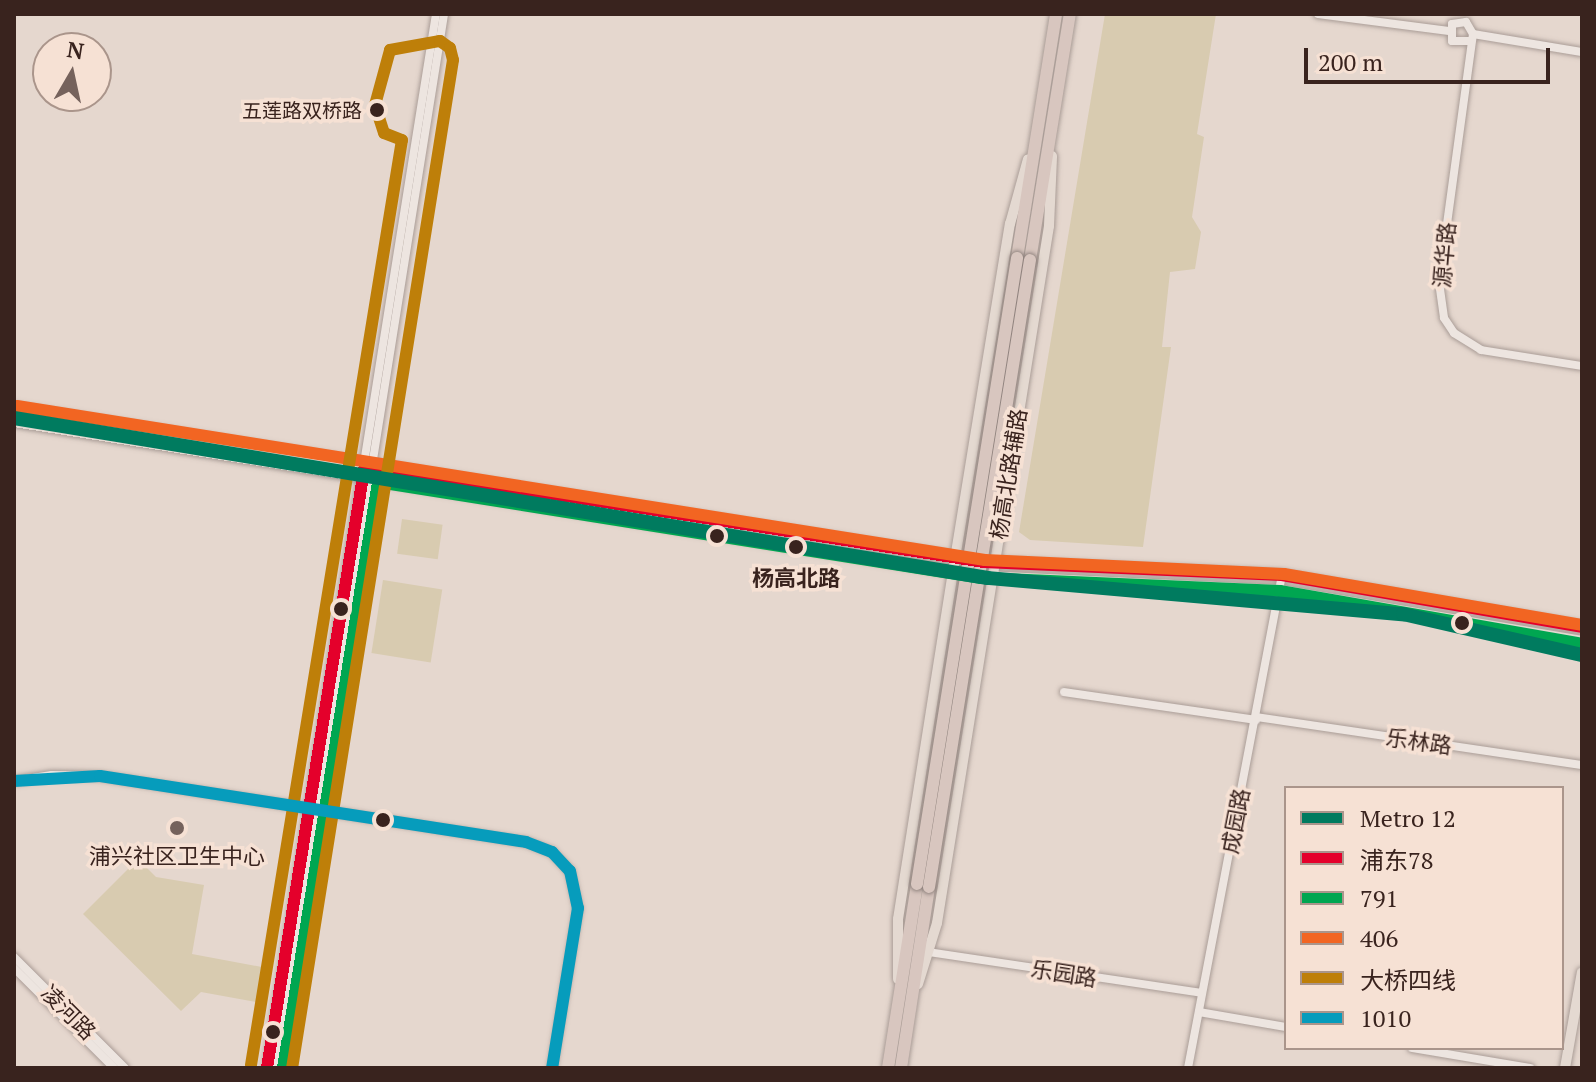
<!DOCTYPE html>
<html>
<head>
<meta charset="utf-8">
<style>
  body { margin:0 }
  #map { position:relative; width:1596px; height:1082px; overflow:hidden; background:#e5d7ce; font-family:"PT Serif","Noto Sans SC",serif }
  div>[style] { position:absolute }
  .green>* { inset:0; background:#d8cbb0; transform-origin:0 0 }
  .roads { filter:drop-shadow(0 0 2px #aa9d97) drop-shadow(0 0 2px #aa9d97) }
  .minor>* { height:8px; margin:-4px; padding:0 4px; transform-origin:4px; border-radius:4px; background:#ede5e0 }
  .major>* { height:10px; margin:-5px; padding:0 5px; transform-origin:5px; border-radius:5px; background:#e4d9d1 }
  .highway>* { height:12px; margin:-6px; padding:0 6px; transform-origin:6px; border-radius:6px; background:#d8c6bf }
  .bridges { filter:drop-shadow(0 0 2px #90837e) drop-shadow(0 0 2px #90837e) }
  .highway-bridge>* { height:12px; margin:-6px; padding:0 6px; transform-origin:6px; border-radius:6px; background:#d8c6bf }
  .bus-1>* { height:12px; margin:-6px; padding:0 6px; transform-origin:6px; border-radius:6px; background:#e4002b }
  .bus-2>* { height:12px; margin:-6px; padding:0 6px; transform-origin:6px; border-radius:6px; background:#00a651 }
  .bus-3>* { height:12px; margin:-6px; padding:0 6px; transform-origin:6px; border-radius:6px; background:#f26522 }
  .bus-4>* { height:12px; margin:-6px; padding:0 6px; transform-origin:6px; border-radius:6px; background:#be7f09 }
  .bus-5>* { height:12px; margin:-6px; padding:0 6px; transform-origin:6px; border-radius:6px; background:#069cbc }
  .metro-1>* { height:14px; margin:-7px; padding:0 7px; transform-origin:7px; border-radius:7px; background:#007b5f }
  .dots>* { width:22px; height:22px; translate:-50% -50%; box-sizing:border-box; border:4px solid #f6e1d4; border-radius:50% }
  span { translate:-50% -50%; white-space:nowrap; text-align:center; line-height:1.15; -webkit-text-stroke:7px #f6e1d4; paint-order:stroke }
  .bus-label { font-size:20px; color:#39231e }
  .right { translate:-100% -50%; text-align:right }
  .street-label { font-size:22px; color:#39231e }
  .stop-label { font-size:22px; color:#39231e; font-weight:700 }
  .poi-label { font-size:22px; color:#39231e }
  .frame { position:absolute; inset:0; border:16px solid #39231e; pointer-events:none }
  .legend { position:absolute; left:1284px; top:786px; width:280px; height:264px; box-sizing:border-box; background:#f6e1d4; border:2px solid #aa958b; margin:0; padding:10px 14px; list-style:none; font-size:24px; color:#39231e }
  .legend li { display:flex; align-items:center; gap:16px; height:40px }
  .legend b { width:40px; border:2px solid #aa958b }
  .north { position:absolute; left:32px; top:32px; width:80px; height:80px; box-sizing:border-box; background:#f6e1d4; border:2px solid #aa958b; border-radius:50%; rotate:9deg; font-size:22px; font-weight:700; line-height:32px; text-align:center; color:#39231e }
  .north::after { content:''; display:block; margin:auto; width:28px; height:36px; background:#75625c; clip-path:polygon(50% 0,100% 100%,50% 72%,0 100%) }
  .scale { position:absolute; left:1304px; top:48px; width:246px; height:36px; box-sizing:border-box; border:4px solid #39231e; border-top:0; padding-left:10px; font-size:24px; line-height:28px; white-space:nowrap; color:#39231e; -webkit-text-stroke:6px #f6e1d4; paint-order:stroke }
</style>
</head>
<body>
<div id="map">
  <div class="green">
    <div style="clip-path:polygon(1105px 14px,1216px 14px,1197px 134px,1204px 137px,1192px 217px,1201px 232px,1195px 269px,1170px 272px,1162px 347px,1171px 347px,1143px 547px,1030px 540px,1019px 532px)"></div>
    <div style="left:402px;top:519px;width:41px;height:35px;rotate:8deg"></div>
    <div style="left:383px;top:580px;width:60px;height:74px;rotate:9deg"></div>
    <div style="clip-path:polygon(138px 859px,156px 877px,204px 885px,192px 954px,262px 967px,256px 1002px,201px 992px,181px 1011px,83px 914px)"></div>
  </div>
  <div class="roads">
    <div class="minor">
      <div style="left:1318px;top:14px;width:132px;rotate:7.4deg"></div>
      <div style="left:1473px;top:34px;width:110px;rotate:9.4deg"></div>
      <div style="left:1469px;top:41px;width:17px;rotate:180deg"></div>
      <div style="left:1452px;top:41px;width:17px;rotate:-90deg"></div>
      <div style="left:1452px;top:24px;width:14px;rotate:-8deg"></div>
      <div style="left:1466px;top:22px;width:14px;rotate:60deg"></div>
      <div style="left:1473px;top:34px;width:250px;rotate:97.8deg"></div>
      <div style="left:1439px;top:282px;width:36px;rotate:82deg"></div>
      <div style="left:1444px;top:318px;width:18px;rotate:56deg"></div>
      <div style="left:1454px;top:333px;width:32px;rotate:32deg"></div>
      <div style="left:1481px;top:350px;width:102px;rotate:9deg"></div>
      <div style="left:1064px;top:692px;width:194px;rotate:8.3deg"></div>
      <div style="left:1256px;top:717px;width:330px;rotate:8.4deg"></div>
      <div style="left:14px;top:781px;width:38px;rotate:-9deg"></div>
      <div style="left:52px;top:775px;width:48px;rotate:1.2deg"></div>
      <div style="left:100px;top:776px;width:431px;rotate:8.8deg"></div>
      <div style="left:526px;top:842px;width:28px;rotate:21deg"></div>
      <div style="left:552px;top:852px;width:26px;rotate:47deg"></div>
      <div style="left:570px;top:871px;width:38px;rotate:78deg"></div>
      <div style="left:578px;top:908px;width:162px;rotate:99.2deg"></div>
      <div style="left:928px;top:952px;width:276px;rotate:8.5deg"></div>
      <div style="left:14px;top:957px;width:157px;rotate:45deg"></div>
      <div style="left:14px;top:968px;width:141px;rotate:45deg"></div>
      <div style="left:1199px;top:1012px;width:88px;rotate:9.8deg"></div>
      <div style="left:1412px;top:1048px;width:120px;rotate:9.6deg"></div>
      <div style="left:267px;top:1068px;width:1067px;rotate:-80.89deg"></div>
      <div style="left:276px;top:1068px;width:1067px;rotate:-80.94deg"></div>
      <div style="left:1188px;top:1068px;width:502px;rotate:-79.21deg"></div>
    </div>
    <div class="major">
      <div style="left:14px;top:408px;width:982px;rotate:9.02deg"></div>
      <div style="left:984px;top:562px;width:298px;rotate:2.5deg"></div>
      <div style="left:1282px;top:575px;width:304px;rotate:9.8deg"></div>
      <div style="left:14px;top:422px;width:981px;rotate:9.03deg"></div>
      <div style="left:983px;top:576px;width:298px;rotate:2.7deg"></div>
      <div style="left:1281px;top:590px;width:305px;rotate:9.6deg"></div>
      <div style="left:898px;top:979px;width:60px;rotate:-90deg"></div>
      <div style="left:898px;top:919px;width:352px;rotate:-81deg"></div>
      <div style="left:953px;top:571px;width:352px;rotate:-80.7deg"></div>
      <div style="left:1010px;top:224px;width:67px;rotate:-74.5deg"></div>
      <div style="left:918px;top:984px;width:64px;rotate:-72.7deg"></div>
      <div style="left:937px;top:923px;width:706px;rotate:-80.87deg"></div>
      <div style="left:1049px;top:226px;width:70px;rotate:-87.5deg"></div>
      <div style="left:1565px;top:1068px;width:97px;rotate:-80deg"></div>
    </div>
    <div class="highway">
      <div style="left:1017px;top:258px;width:247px;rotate:-80.9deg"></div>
      <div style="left:1030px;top:260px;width:249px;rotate:-80.8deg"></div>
      <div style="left:888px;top:1068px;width:186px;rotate:-81deg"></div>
      <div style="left:901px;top:1068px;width:183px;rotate:-81.2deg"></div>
    </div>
  </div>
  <div class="bridges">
    <div class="highway-bridge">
      <div style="left:917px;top:884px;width:634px;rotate:-80.92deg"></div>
      <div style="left:929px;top:887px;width:635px;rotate:-80.85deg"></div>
    </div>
  </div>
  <div class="bus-1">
    <div style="left:267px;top:1068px;width:612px;rotate:-80.78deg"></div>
    <div style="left:365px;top:464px;width:627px;rotate:9deg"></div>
    <div style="left:984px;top:562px;width:298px;rotate:2.5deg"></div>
    <div style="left:1282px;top:575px;width:304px;rotate:9.8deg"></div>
  </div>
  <div class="bus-2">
    <div style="left:283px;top:1068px;width:594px;rotate:-80.79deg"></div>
    <div style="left:378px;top:482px;width:611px;rotate:9.05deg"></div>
    <div style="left:981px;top:578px;width:299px;rotate:2.5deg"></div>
    <div style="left:1280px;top:591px;width:303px;rotate:9.9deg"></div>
  </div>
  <div class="bus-3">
    <div style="left:17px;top:406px;width:980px;rotate:9.04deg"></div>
    <div style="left:985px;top:560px;width:299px;rotate:2.7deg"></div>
    <div style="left:1284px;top:574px;width:302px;rotate:9.7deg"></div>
  </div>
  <div class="bus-4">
    <div style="left:251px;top:1065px;width:937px;rotate:-80.73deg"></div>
    <div style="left:402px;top:140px;width:19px;rotate:-159deg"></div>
    <div style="left:384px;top:133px;width:29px;rotate:-108deg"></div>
    <div style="left:375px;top:105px;width:57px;rotate:-74.7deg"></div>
    <div style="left:390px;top:50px;width:51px;rotate:-10.2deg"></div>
    <div style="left:440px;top:41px;width:12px;rotate:35deg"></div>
    <div style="left:450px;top:48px;width:12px;rotate:76deg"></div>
    <div style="left:453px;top:60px;width:1021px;rotate:99.07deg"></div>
  </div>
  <div class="bus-5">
    <div style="left:14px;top:781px;width:86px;rotate:-3.3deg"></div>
    <div style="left:100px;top:776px;width:431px;rotate:8.8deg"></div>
    <div style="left:526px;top:842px;width:28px;rotate:21deg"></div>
    <div style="left:552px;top:852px;width:26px;rotate:47deg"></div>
    <div style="left:570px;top:871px;width:38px;rotate:78deg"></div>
    <div style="left:578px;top:908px;width:162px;rotate:99.2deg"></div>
  </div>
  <div class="metro-1">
    <div style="left:14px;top:418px;width:987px;rotate:9.33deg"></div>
    <div style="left:988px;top:578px;width:417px;rotate:5deg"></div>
    <div style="left:1403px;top:614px;width:184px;rotate:12.9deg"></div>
  </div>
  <div class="dots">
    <div style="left:377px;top:110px;background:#39231e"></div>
    <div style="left:717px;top:536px;background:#39231e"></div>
    <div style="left:796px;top:547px;background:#39231e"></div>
    <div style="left:341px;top:609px;background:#39231e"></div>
    <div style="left:1462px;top:623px;background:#39231e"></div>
    <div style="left:383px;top:820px;background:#39231e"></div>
    <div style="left:177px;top:828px;background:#75625c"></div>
    <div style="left:273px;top:1032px;background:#39231e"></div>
  </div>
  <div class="bus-label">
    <span class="right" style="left:362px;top:110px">五莲路双桥路</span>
  </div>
  <div class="street-label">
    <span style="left:1444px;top:255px;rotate:-85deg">源华路</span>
    <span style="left:1008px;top:474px;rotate:-81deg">杨高北路辅路</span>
    <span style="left:1419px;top:741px;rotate:8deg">乐林路</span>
    <span style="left:1235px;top:821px;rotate:-79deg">成园路</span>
    <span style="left:1064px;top:973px;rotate:9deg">乐园路</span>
    <span style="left:69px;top:1012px;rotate:45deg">凌河路</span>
  </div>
  <div class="stop-label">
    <span style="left:796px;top:578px">杨高北路</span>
  </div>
  <div class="poi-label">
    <span style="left:177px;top:856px">浦兴社区卫生中心</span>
  </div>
  <div class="frame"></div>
  <ul class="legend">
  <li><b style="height:10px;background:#007b5f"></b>Metro 12</li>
  <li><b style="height:10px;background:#e4002b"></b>浦东78</li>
  <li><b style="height:10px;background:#00a651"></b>791</li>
  <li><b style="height:10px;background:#f26522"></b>406</li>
  <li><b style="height:10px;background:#be7f09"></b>大桥四线</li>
  <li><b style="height:10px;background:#069cbc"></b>1010</li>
  </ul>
  <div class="north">N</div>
  <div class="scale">200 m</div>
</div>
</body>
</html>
